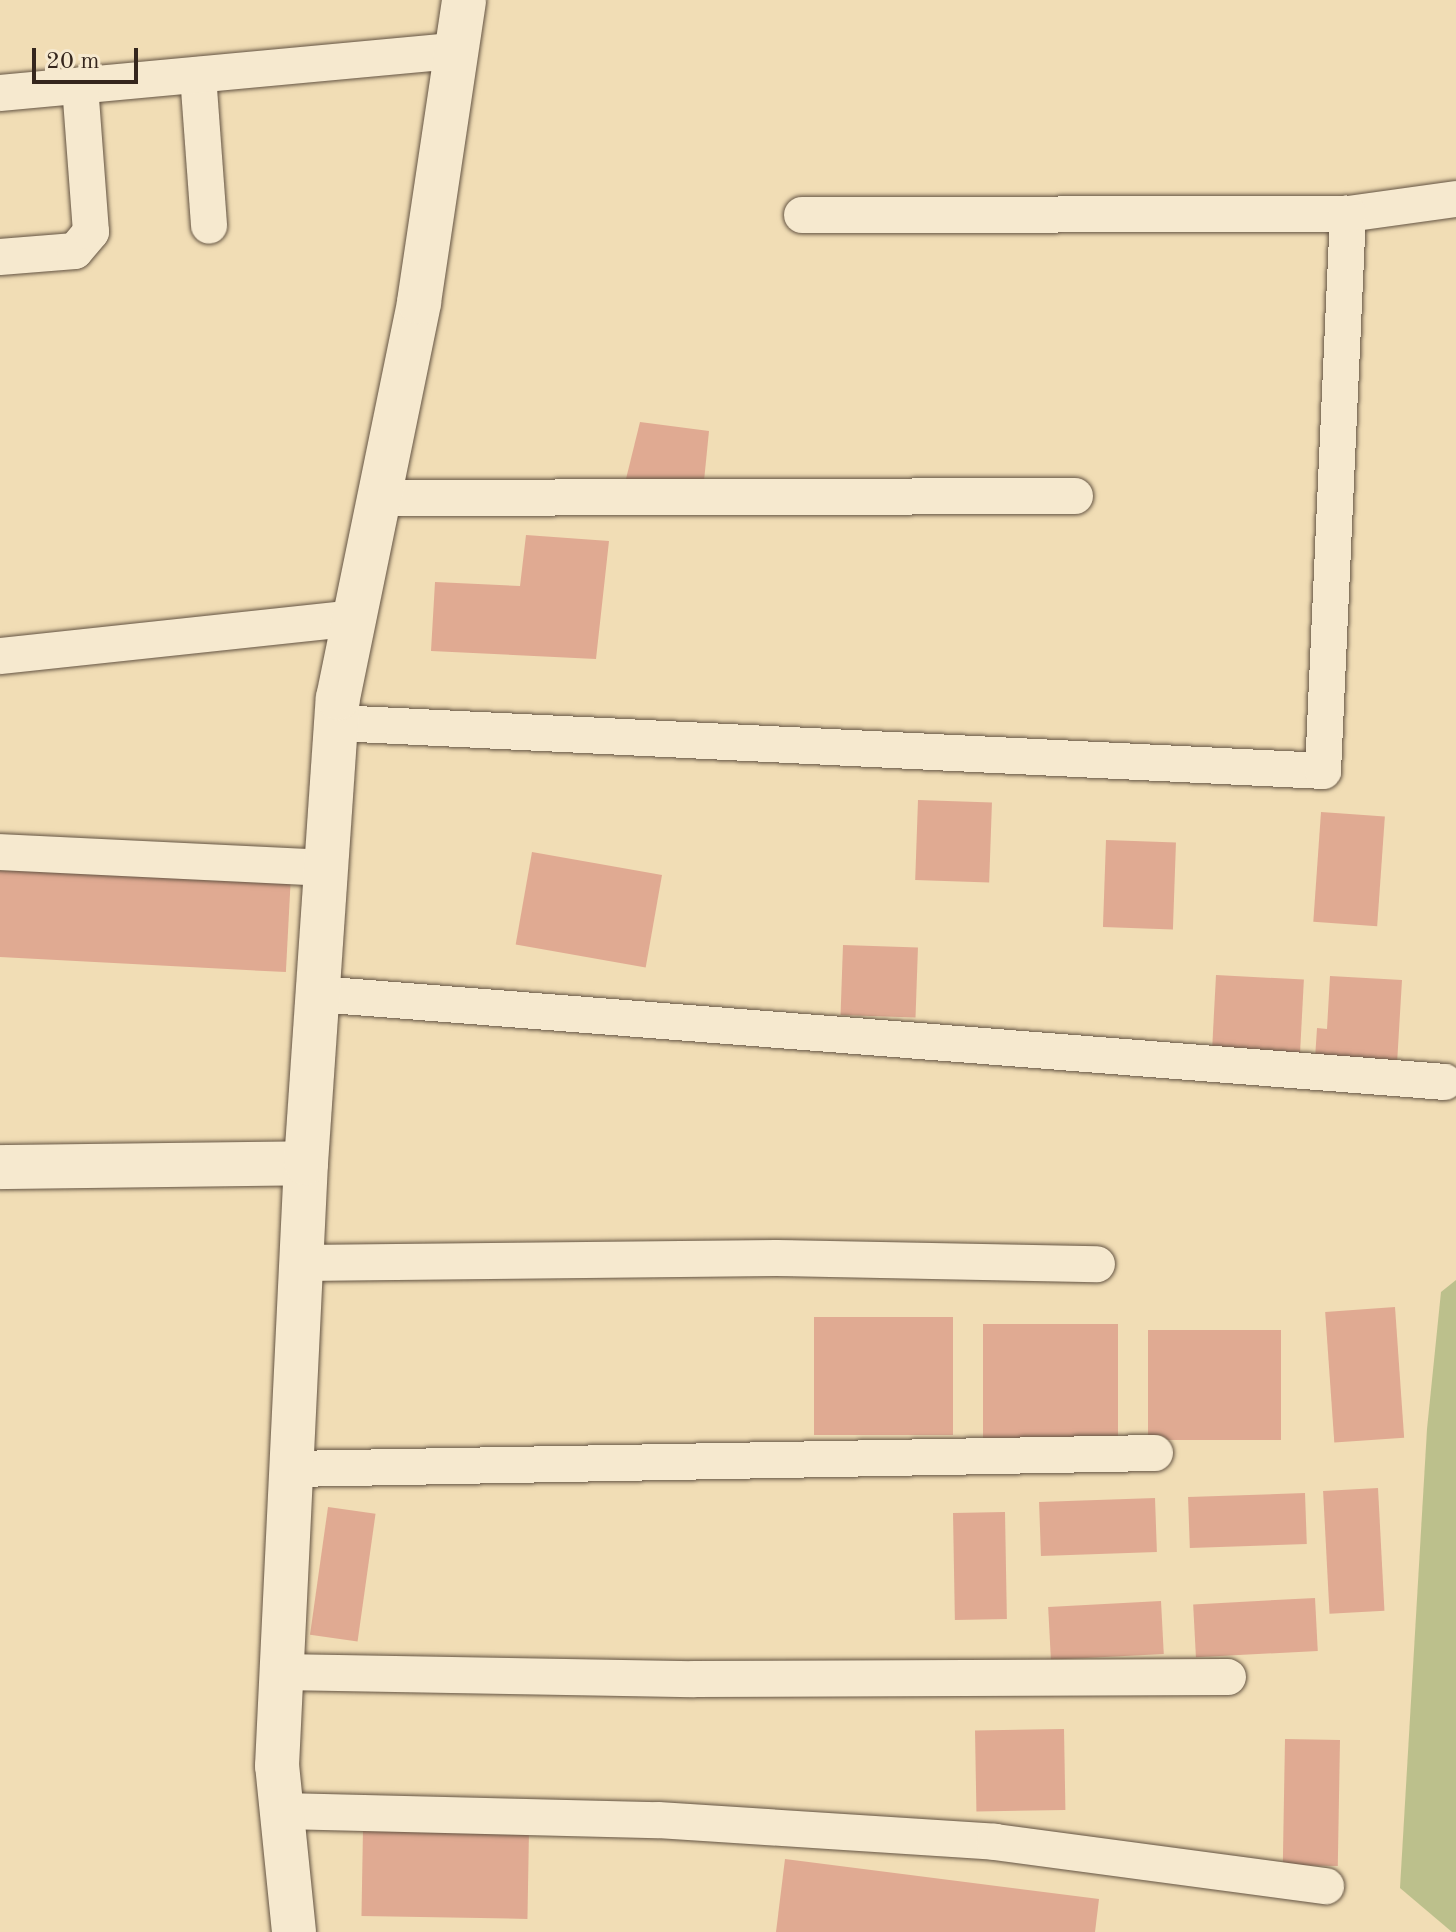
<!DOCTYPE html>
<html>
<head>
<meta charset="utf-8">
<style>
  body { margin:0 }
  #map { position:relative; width:1456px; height:1932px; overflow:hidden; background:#f1ddb5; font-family:"Old Standard TT",serif }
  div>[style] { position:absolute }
  .green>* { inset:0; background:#bcc08c }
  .building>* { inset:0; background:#e0aa92; transform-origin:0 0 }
  .roads { filter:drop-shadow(0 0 2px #645443) drop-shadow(0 0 2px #645443) }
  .street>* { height:36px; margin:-18px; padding:0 18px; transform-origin:18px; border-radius:18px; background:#f6e9cf }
  .secondary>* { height:44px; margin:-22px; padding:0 22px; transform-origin:22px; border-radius:22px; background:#f6e9cf }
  span { translate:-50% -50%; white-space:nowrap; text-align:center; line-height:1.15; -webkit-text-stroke:6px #f6e9cf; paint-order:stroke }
  .scale { position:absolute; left:32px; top:48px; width:106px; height:36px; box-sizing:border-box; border:4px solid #35261d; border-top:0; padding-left:10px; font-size:24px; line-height:28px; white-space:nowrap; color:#35261d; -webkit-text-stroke:6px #f6e9cf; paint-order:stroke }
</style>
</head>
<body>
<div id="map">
  <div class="green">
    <div style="clip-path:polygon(1456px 1280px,1456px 1932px,1452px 1932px,1400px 1888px,1427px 1429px,1441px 1292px)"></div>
  </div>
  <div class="building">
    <div style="clip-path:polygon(640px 422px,709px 431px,703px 491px,625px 483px)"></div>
    <div style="clip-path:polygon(526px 535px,609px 541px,596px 659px,431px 651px,435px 582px,520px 586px)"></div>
    <div style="left:918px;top:800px;width:74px;height:80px;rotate:2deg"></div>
    <div style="left:1321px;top:812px;width:64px;height:110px;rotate:4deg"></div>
    <div style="left:1106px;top:840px;width:70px;height:87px;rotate:2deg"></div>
    <div style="left:532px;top:852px;width:132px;height:94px;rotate:10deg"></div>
    <div style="left:0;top:867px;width:291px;height:90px;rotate:3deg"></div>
    <div style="left:843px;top:945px;width:75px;height:70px;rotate:2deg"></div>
    <div style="left:1216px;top:975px;width:88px;height:80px;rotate:3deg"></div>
    <div style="clip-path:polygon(1330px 976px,1402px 980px,1397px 1064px,1315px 1059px,1317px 1028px,1327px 1029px)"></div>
    <div style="left:1395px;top:1307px;width:131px;height:70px;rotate:86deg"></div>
    <div style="left:814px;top:1317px;width:139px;height:118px"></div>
    <div style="left:983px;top:1324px;width:135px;height:114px"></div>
    <div style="left:1281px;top:1330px;width:110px;height:133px;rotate:90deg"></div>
    <div style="left:1378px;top:1488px;width:123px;height:55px;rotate:87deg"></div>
    <div style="left:1305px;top:1493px;width:51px;height:117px;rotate:88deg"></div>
    <div style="left:1155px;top:1498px;width:54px;height:116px;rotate:88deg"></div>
    <div style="left:328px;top:1507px;width:48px;height:129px;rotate:8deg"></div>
    <div style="left:1005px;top:1512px;width:107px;height:52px;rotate:89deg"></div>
    <div style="left:1315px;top:1598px;width:53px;height:122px;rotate:87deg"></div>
    <div style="left:1161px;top:1601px;width:53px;height:113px;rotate:87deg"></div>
    <div style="left:1064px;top:1729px;width:81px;height:89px;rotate:89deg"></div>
    <div style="left:1285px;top:1739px;width:55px;height:126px;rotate:1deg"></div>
    <div style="left:363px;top:1829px;width:166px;height:87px;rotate:1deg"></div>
    <div style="clip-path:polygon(785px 1859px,1099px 1899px,1095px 1932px,776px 1932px)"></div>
  </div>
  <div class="roads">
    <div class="street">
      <div style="left:198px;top:75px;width:151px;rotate:85.8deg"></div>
      <div style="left:0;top:93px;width:458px;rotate:-5.3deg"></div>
      <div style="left:1348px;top:214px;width:109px;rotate:-7.9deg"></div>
      <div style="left:0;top:257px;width:75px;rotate:-4.6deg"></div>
      <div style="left:75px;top:251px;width:25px;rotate:-50deg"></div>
      <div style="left:91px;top:232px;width:147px;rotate:-94.3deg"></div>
      <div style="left:379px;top:498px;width:696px;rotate:-0.16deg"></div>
      <div style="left:0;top:656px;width:356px;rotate:-6.1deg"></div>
      <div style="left:336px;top:723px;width:988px;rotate:2.78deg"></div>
      <div style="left:1323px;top:771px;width:558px;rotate:-87.43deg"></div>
      <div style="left:1348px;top:214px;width:546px;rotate:179.9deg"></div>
      <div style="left:0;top:852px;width:326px;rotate:2.8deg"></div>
      <div style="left:317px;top:994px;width:1131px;rotate:4.46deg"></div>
      <div style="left:301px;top:1263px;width:475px;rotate:-0.6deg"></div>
      <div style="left:776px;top:1258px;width:321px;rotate:1.1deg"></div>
      <div style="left:291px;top:1469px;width:864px;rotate:-1.06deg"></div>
      <div style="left:281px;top:1672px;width:413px;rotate:1deg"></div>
      <div style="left:694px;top:1679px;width:534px;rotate:-0.21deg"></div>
      <div style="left:283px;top:1811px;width:375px;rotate:1.4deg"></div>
      <div style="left:658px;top:1820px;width:338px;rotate:3.7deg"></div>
      <div style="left:995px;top:1842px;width:334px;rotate:7.6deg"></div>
    </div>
    <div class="secondary">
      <div style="left:0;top:1167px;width:306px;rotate:-0.7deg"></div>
      <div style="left:294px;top:1932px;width:167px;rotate:-95.8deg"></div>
      <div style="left:277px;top:1766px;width:604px;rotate:-87.25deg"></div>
      <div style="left:306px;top:1163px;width:466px;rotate:-86.1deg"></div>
      <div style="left:338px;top:698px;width:404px;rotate:-78.4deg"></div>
      <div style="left:419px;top:302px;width:305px;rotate:-81.5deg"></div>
    </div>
  </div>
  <div class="scale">20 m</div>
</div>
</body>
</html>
